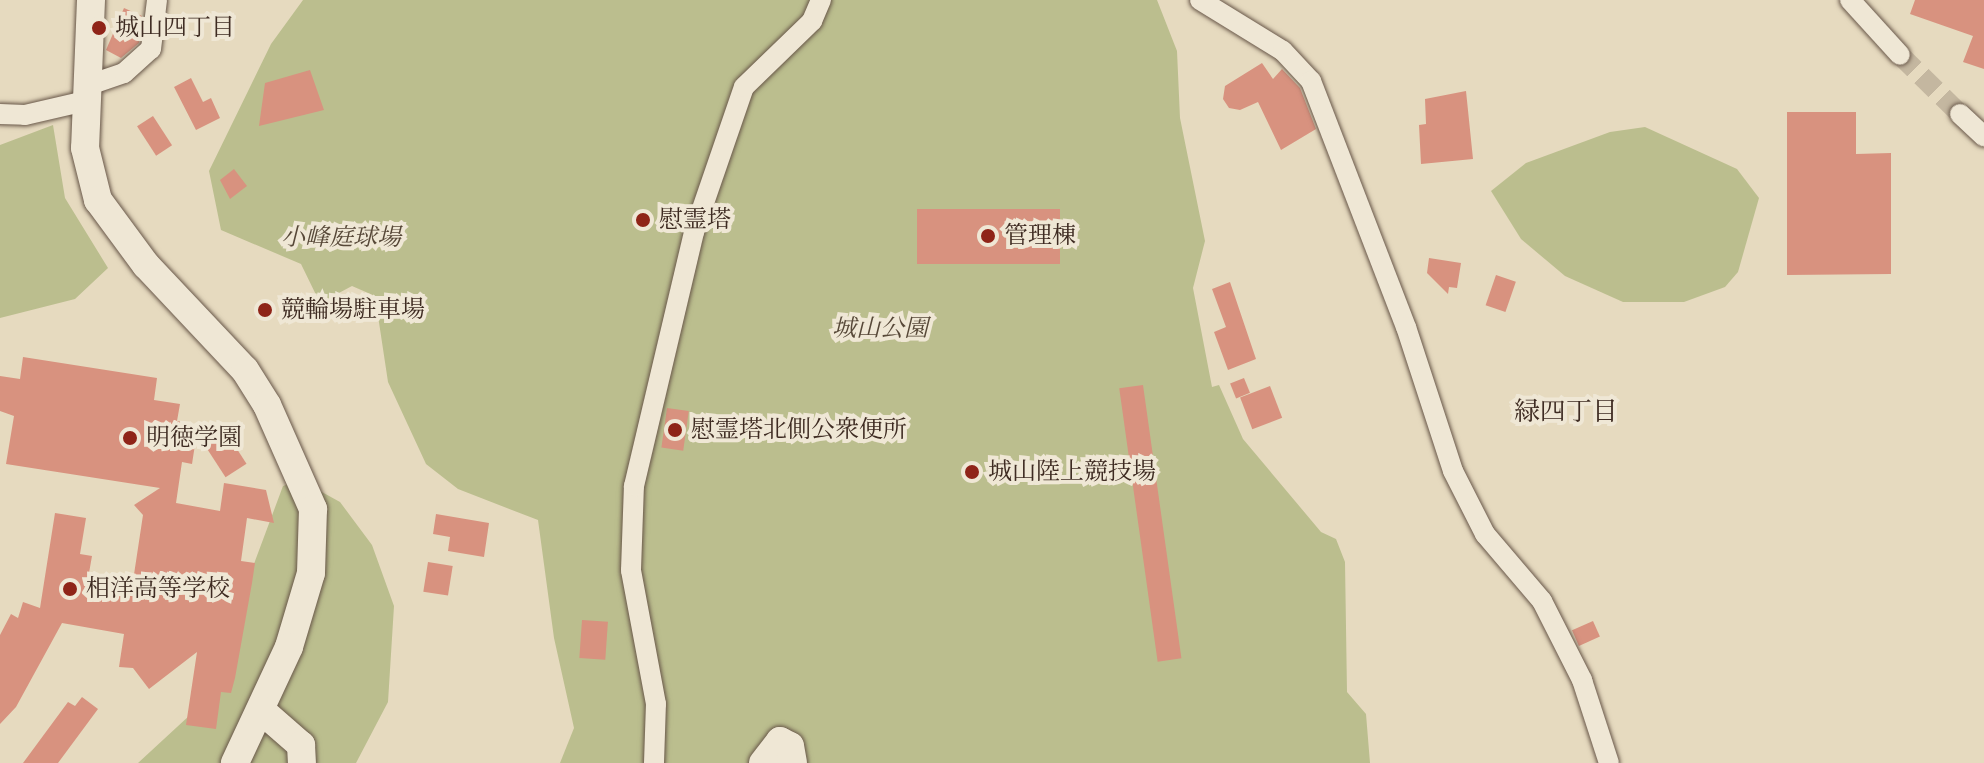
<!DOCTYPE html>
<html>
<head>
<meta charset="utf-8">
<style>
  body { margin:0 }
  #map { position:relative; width:1984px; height:763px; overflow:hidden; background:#e6dabf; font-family:"IM FELL Great Primer","Noto Serif JP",serif }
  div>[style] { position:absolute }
  .green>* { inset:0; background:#bbbe8e }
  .building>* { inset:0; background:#d8927f; transform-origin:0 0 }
  .street-tunnel>* { height:20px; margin-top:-10px; transform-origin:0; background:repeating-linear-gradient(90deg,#c4b7a0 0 20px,transparent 0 30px) }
  .roads { filter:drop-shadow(0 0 2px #685749) drop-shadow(0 0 2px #685749) }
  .street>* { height:20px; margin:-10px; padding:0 10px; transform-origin:10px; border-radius:10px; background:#efe7d5 }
  .secondary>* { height:28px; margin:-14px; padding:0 14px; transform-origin:14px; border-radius:14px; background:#efe7d5 }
  .dots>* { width:22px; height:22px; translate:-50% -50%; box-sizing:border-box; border:4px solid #efe7d5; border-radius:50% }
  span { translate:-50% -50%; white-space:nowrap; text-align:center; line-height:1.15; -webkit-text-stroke:8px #efe7d5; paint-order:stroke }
  .poi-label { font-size:24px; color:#3e2b22 }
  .left { translate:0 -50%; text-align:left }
  .park-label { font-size:24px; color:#574838; font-style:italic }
  .neighbourhood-label { font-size:26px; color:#3e2b22 }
</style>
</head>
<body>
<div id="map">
  <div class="green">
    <div style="clip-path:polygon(303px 0,1157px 0,1177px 51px,1180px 118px,1205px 241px,1193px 288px,1212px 387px,1219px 385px,1243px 439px,1321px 532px,1336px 539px,1345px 562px,1347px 692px,1366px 714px,1370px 763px,560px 763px,574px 728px,554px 638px,538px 520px,458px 489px,426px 464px,388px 382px,375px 296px,352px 286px,320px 303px,301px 264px,221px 230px,209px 171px,271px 44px)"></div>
    <div style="clip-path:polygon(53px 125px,65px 198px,108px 268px,75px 299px,0 318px,0 145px)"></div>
    <div style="clip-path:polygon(1645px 127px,1737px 169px,1759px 198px,1738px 272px,1725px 287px,1684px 302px,1623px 302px,1565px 276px,1521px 239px,1491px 191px,1526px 163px,1610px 132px)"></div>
    <div style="clip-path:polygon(300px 480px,340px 502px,372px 545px,394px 606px,388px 702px,356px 763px,138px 763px,190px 715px,223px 647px,283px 486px)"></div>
  </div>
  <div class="building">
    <div style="clip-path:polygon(1915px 0,1984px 0,1984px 69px,1963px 62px,1973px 36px,1910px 14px)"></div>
    <div style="clip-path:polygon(124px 8px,142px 16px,139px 43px,121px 58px,106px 50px)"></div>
    <div style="clip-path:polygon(1262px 63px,1273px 79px,1282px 69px,1300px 88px,1316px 129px,1281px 150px,1258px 102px,1240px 110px,1229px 108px,1223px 99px,1225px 86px)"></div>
    <div style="clip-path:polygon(310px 70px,324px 110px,259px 126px,265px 83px)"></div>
    <div style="clip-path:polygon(191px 78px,203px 102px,211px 98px,220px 118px,196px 130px,174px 87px)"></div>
    <div style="clip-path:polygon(1466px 91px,1473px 159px,1421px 164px,1419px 125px,1426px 124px,1425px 99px)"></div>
    <div style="clip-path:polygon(1787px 112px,1856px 112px,1856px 154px,1891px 153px,1891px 274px,1787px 275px)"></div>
    <div style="left:153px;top:116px;width:35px;height:19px;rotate:57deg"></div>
    <div style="clip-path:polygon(234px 169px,247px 186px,230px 199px,220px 180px)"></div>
    <div style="left:917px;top:209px;width:143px;height:55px"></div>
    <div style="clip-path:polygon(1429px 258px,1461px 263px,1457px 288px,1449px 287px,1448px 294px,1427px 273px)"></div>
    <div style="left:1496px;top:275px;width:21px;height:32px;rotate:19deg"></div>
    <div style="clip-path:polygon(1230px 282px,1256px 359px,1228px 370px,1214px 332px,1226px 327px,1212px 289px)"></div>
    <div style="clip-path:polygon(23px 357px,157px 378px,154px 400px,180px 404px,177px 421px,198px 425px,192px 464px,182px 462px,176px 503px,220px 511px,224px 483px,266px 490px,274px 523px,247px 518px,241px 561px,255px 563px,252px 583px,235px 678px,231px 693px,221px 692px,216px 729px,186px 725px,197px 652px,149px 689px,133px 668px,119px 667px,124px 634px,62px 623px,16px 707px,0 724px,0 635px,11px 614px,18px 618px,23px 602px,40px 608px,55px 513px,86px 518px,80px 554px,92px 556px,89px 573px,133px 581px,143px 515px,134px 505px,160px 488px,6px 464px,14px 416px,0 411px,0 376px,20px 379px)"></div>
    <div style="left:1244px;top:378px;width:16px;height:15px;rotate:68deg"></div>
    <div style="left:1143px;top:385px;width:276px;height:24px;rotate:82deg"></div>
    <div style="left:1270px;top:386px;width:34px;height:32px;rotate:69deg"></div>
    <div style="left:667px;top:408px;width:22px;height:40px;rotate:8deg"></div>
    <div style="left:222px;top:426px;width:45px;height:25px;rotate:57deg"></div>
    <div style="clip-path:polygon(436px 514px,489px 523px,484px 557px,448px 551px,450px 537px,433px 534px)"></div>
    <div style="left:428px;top:562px;width:25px;height:30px;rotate:9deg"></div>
    <div style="left:582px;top:620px;width:26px;height:38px;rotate:4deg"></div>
    <div style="left:1593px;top:621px;width:17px;height:23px;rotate:66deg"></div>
    <div style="clip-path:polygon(82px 697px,98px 709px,58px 763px,23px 763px,68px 702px,75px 706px)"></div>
  </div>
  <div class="street-tunnel">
    <div style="left:1900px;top:55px;width:84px;rotate:44.5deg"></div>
  </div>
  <div class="roads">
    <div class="street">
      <div style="left:1200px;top:0;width:97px;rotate:31.6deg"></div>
      <div style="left:1283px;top:51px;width:41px;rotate:47deg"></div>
      <div style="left:1311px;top:81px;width:264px;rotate:68.9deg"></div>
      <div style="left:1406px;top:327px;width:151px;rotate:71.9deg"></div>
      <div style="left:1453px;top:471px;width:71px;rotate:63.1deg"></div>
      <div style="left:1485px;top:534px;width:88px;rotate:49.6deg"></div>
      <div style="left:1542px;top:601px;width:89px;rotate:63.1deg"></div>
      <div style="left:1582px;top:680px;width:87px;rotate:72deg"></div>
      <div style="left:1850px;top:0;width:74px;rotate:47.7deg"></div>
      <div style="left:89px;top:85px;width:37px;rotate:-19deg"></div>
      <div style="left:124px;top:73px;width:36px;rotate:-42deg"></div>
      <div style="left:151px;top:49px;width:49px;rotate:-83deg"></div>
      <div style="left:0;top:114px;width:25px;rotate:2deg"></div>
      <div style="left:25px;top:115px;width:62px;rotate:-13.1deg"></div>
      <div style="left:1960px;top:114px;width:33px;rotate:43deg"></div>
      <div style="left:654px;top:763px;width:59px;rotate:-88.1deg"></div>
      <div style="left:656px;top:704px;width:136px;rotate:-100.6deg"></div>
      <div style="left:631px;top:570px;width:84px;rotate:-88deg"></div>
      <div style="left:634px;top:486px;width:261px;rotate:-76.7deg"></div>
      <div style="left:694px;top:232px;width:153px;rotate:-71deg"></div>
      <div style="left:744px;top:87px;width:95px;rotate:-44.1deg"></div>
      <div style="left:812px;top:21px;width:23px;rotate:-67deg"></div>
    </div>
    <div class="secondary">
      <div style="left:91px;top:0;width:148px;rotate:92.3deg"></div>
      <div style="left:85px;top:148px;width:54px;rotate:76deg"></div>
      <div style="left:98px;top:200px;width:81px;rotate:53.6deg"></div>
      <div style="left:146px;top:265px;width:144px;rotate:46.7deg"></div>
      <div style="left:245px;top:370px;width:41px;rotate:57.8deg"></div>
      <div style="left:267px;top:405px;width:114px;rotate:66.1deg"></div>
      <div style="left:313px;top:509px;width:64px;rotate:91.8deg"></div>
      <div style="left:311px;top:573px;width:77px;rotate:106.6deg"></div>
      <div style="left:289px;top:647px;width:128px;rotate:115deg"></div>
      <div style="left:262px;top:711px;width:52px;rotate:41.1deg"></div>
      <div style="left:301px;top:745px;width:18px;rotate:87deg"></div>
      <div style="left:763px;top:763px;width:28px;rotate:-52deg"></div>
      <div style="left:780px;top:741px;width:11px;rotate:27deg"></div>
      <div style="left:790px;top:746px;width:17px;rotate:80deg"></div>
    </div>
  </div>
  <div class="dots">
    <div style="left:99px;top:28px;background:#8f2418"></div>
    <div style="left:643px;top:220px;background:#8f2418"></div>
    <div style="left:988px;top:236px;background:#8f2418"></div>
    <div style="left:265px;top:310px;background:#8f2418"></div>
    <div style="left:675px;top:430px;background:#8f2418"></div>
    <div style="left:130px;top:438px;background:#8f2418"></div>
    <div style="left:972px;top:472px;background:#8f2418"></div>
    <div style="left:70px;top:589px;background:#8f2418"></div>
  </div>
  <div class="poi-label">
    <span class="left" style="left:115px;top:28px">城山四丁目</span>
    <span class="left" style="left:659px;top:220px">慰霊塔</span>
    <span class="left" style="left:1004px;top:236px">管理棟</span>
    <span class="left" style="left:281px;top:310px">競輪場駐車場</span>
    <span class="left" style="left:691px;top:430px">慰霊塔北側公衆便所</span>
    <span class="left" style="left:146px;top:438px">明徳学園</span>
    <span class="left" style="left:988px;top:472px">城山陸上競技場</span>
    <span class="left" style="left:86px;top:589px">相洋高等学校</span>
  </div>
  <div class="park-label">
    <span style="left:341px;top:238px">小峰庭球場</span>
    <span style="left:880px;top:329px">城山公園</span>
  </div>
  <div class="neighbourhood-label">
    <span style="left:1566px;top:412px">緑四丁目</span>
  </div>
</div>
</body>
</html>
